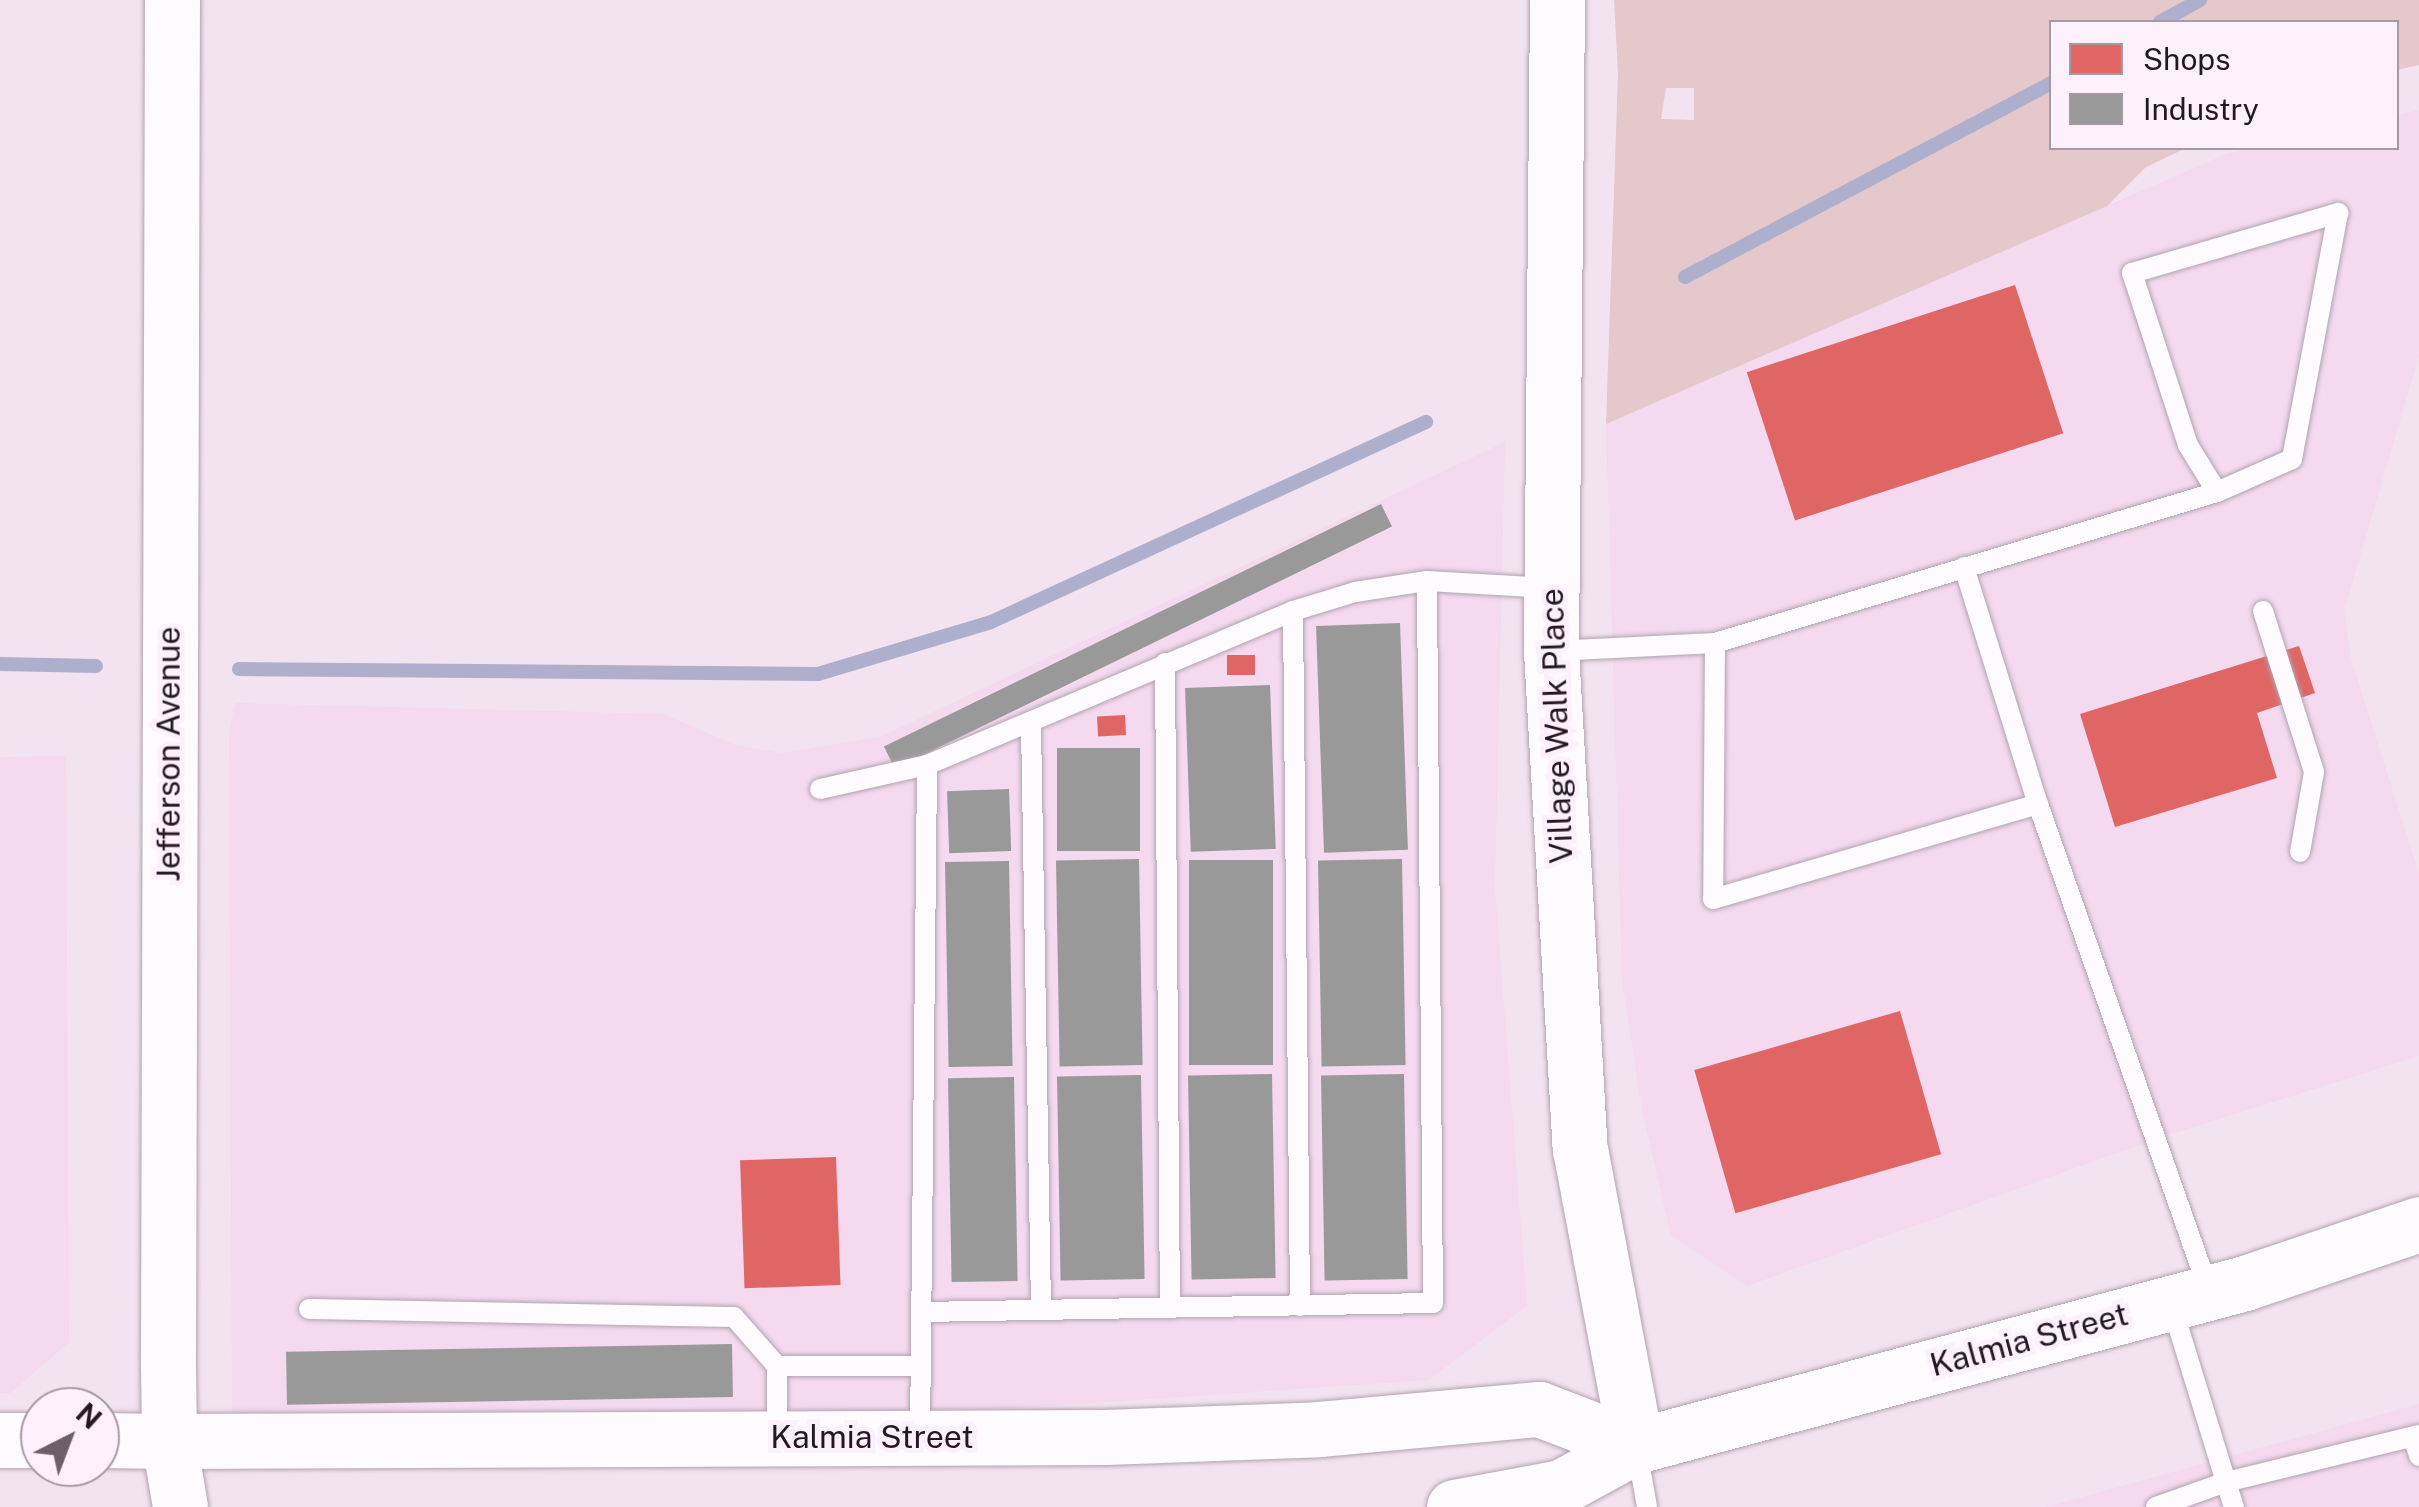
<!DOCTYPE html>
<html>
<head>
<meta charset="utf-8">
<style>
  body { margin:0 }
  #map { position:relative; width:2419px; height:1507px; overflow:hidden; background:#f3e3f0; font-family:"Public Sans",sans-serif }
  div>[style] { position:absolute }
  .built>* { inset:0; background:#f4d9ef }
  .green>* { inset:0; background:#e4c8cb }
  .shops>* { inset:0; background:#e06666; transform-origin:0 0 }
  .industry>* { inset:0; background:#999; transform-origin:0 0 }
  .stream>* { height:14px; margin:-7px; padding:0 7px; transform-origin:7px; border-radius:7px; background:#aeafcc }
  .roads { filter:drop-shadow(0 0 2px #b0a4ad) drop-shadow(0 0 2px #b0a4ad) }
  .lane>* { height:20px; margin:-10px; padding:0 10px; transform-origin:10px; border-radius:10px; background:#fdfbfd }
  .secondary>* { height:55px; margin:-27.5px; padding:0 27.5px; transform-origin:27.5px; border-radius:27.5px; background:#fdfbfd }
  .primary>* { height:55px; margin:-27.5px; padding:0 27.5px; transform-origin:27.5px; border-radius:27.5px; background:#fdfbfd }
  span { translate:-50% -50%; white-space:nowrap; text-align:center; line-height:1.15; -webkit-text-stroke:10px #fcf0fa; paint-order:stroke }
  .street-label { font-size:32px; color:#231821 }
  .legend { position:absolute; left:2049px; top:20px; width:350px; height:130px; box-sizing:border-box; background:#fcf0fa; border:2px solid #a59aa3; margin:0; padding:12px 18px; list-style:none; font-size:30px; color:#231821 }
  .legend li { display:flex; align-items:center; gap:20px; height:50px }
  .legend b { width:50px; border:2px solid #a59aa3 }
  .north { position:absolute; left:20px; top:1387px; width:100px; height:100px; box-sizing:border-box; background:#fcf0fa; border:2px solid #a59aa3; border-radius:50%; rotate:42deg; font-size:28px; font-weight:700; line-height:40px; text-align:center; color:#231821 }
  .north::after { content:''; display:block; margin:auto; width:35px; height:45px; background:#6c5f69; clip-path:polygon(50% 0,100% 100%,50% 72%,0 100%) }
</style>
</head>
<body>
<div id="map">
  <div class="built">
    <div style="clip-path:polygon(2419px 110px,2419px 356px,2344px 611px,2351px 659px,2419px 873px,2419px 1056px,2159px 1138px,1747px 1286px,1671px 1235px,1642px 1111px,1622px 980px,1606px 424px,2226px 154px,2252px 148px,2396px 148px,2397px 115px)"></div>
    <div style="clip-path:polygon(1505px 442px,1495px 887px,1527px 1306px,1429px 1380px,826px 1421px,232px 1423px,229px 734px,235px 703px,663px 714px,735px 745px,782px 753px,880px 737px)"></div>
    <div style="clip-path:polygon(66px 756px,69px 1342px,11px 1393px,0 1393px,0 757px)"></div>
    <div style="clip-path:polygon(2419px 1404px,2419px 1507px,2046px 1507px)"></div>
  </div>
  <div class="green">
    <div style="clip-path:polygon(evenodd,1614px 0,2419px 0,2419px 65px,2397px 70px,2396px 22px,2052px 22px,2052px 148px,2186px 148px,2146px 167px,2107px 206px,1606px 424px,1618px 73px,1614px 0,1666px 88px,1694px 88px,1694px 120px,1661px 119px,1666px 88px)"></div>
  </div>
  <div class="shops">
    <div style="left:2015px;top:285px;width:156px;height:282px;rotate:72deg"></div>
    <div style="clip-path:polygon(2299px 646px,2315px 693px,2257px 713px,2277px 778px,2115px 827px,2080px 714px)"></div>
    <div style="left:1227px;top:655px;width:28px;height:20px"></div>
    <div style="left:1125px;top:715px;width:20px;height:28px;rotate:87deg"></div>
    <div style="left:1900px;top:1011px;width:149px;height:214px;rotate:74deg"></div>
    <div style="left:836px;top:1157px;width:128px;height:96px;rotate:88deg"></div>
  </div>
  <div class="industry">
    <div style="left:1381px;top:504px;width:25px;height:553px;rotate:64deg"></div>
    <div style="left:1400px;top:623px;width:227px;height:84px;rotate:88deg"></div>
    <div style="left:1270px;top:685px;width:164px;height:85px;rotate:88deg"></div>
    <div style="left:1057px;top:748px;width:83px;height:103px"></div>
    <div style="left:1009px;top:789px;width:62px;height:62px;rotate:88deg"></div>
    <div style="left:1139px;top:859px;width:206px;height:83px;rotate:89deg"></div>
    <div style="left:1402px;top:859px;width:206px;height:84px;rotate:89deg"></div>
    <div style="left:1189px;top:860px;width:84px;height:205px"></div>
    <div style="left:1009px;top:861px;width:205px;height:64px;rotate:89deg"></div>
    <div style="left:1272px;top:1074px;width:204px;height:84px;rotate:89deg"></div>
    <div style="left:1404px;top:1074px;width:205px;height:83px;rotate:89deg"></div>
    <div style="left:1141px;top:1075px;width:204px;height:84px;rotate:89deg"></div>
    <div style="left:1014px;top:1077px;width:204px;height:66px;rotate:89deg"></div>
    <div style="left:732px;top:1344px;width:53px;height:446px;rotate:89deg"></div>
  </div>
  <div class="stream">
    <div style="left:2160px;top:22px;width:46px;rotate:-28.8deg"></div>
    <div style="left:1685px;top:277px;width:415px;rotate:-27.9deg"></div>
    <div style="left:0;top:664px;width:96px;rotate:1.2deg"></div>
    <div style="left:239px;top:669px;width:579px;rotate:0.49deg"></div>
    <div style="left:818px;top:674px;width:181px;rotate:-16.7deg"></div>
    <div style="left:991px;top:622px;width:479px;rotate:-24.7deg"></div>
  </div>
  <div class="roads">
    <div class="lane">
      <div style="left:1964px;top:567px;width:248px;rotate:72.7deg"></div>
      <div style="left:1293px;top:611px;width:695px;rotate:89.42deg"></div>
      <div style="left:2263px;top:611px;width:169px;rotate:72.4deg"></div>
      <div style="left:2314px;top:772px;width:81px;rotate:99.9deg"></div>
      <div style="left:1715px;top:643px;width:524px;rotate:-16.74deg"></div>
      <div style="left:2217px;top:492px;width:55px;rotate:-121.7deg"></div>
      <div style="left:2188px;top:445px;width:181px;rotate:-108deg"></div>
      <div style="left:2132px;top:273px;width:215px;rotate:-16.2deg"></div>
      <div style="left:2338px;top:213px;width:250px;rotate:100.6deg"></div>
      <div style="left:2292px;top:459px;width:82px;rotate:156.3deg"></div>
      <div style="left:1553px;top:651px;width:162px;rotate:-2.8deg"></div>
      <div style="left:1715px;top:643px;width:256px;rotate:90.4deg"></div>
      <div style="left:1713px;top:899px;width:339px;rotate:-16.3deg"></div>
      <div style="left:2038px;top:804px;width:513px;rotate:70.65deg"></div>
      <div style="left:1165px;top:663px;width:645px;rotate:89.56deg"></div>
      <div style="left:1031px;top:724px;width:586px;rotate:89.02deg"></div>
      <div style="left:820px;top:789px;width:110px;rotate:-12.6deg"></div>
      <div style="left:927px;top:765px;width:397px;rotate:-22.8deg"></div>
      <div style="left:1293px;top:611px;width:65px;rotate:-17deg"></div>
      <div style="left:1355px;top:592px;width:73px;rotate:-8.7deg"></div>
      <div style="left:1427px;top:581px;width:123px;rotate:3.3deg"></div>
      <div style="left:309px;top:1309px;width:425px;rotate:1.1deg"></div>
      <div style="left:734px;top:1317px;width:65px;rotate:48.7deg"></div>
      <div style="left:777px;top:1366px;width:69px;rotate:90deg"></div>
      <div style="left:921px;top:1312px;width:512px;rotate:-1.01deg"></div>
      <div style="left:1433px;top:1303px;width:722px;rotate:-90.48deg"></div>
      <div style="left:777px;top:1366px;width:143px"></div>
      <div style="left:920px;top:1436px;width:671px;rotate:-89.4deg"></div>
      <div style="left:2413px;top:1437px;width:20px;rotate:72deg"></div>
      <div style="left:1637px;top:1450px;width:58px;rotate:80deg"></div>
      <div style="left:2156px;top:1507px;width:74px;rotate:-19.7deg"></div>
      <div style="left:2226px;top:1482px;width:184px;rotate:-107.1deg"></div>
      <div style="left:2234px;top:1507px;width:26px;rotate:-108deg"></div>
      <div style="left:2226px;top:1482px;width:199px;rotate:-13.7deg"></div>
    </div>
    <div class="secondary">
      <div style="left:1557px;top:0;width:651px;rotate:90.53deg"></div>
      <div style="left:1551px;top:651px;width:499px;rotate:86.7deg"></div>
      <div style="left:1580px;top:1149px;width:302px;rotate:79.3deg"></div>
      <div style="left:0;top:1440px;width:40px"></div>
      <div style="left:100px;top:1440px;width:69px;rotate:0.8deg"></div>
    </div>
    <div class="primary">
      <div style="left:172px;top:0;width:1367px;rotate:90.17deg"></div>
      <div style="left:168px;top:1367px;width:74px;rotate:89.2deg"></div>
      <div style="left:169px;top:1441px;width:67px;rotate:80.5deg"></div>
      <div style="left:169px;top:1441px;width:936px;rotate:-0.24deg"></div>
      <div style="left:1105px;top:1437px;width:214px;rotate:-2.1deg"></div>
      <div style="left:1319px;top:1429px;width:221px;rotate:-5.2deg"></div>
      <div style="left:1539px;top:1409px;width:104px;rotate:20.9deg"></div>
      <div style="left:1454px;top:1507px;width:109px;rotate:-10.6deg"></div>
      <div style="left:1561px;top:1487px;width:85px;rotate:-28.7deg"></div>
      <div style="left:1636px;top:1446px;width:630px;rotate:-14.98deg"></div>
      <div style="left:2245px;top:1283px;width:184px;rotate:-18.7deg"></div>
    </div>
  </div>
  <div class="street-label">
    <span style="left:1557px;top:726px;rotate:-92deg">Village Walk Place</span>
    <span style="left:169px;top:754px;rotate:-90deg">Jefferson Avenue</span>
    <span style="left:2029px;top:1340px;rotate:-15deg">Kalmia Street</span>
    <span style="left:872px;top:1437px">Kalmia Street</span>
  </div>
  <ul class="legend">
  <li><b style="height:28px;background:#e06666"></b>Shops</li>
  <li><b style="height:28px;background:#999"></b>Industry</li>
  </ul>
  <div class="north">N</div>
</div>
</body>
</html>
